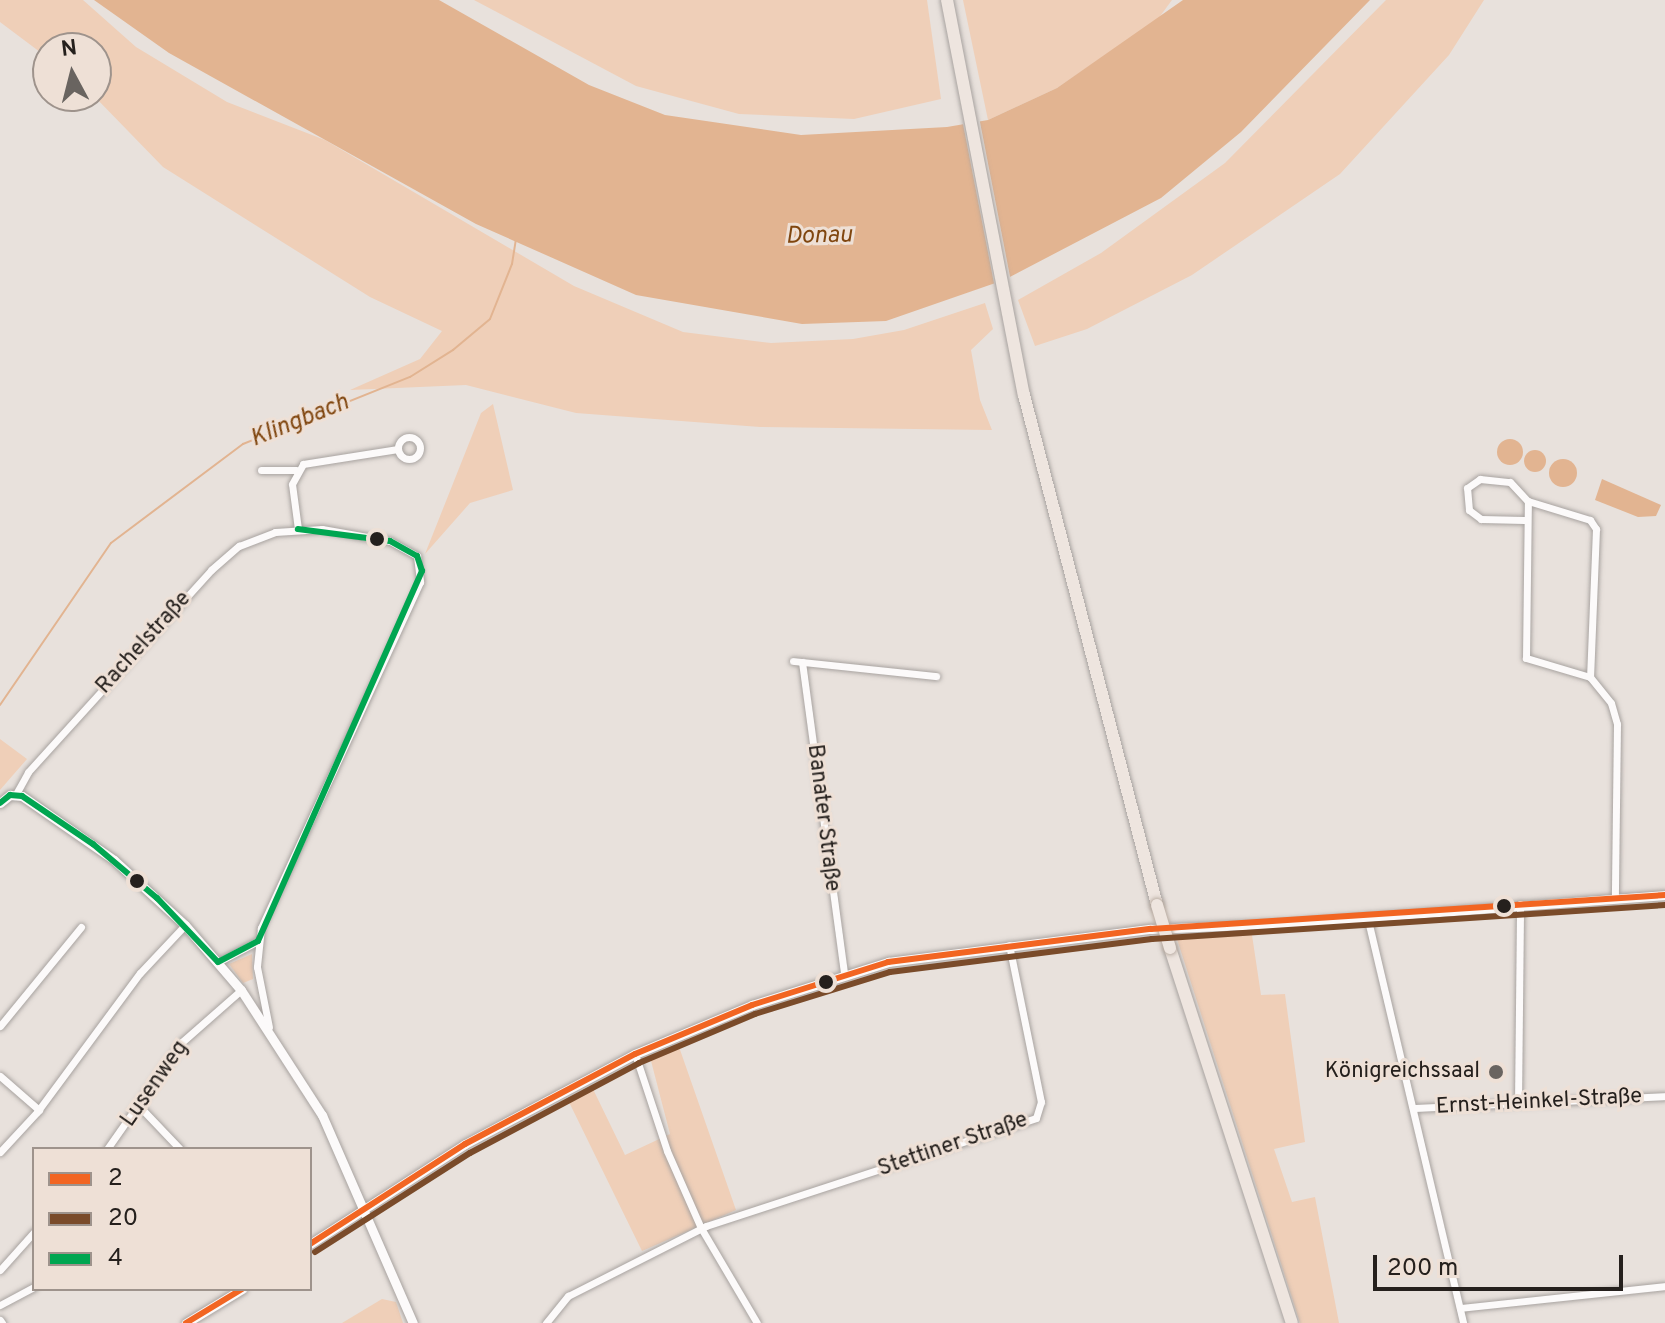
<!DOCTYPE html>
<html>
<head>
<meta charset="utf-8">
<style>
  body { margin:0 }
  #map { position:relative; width:1665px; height:1323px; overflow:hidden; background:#e8e1dc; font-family:Overpass,sans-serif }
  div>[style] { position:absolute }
  .green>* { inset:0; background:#efcfb8 }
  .water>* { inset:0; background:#e2b491 }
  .round { border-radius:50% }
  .pier>* { inset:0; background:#e8e1dc; transform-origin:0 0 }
  .stream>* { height:2px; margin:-1px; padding:0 1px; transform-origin:1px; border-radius:1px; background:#e2b491 }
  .roads { filter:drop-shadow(0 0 2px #a8a3a0) drop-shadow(0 0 2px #a8a3a0) }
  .minor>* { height:7px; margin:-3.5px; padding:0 3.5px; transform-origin:3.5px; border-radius:3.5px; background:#fcfafa }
  .minor>.ring { margin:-3.5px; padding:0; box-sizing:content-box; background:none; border:7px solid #fcfafa; border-radius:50% }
  .tertiary>* { height:9px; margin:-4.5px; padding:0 4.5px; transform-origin:4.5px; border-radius:4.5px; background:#fcfafa }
  .trunk>* { height:12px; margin:-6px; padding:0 6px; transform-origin:6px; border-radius:6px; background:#eee5df }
  .bridges { filter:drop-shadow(0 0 2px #b8aba1) drop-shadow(0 0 2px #b8aba1) }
  .trunk-bridge>* { height:12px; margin:-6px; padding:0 6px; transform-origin:6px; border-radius:6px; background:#eee5df }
  .bus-1>* { height:6px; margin:-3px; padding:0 3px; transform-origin:3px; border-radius:3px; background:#f26522 }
  .bus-2>* { height:6px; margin:-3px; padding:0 3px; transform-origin:3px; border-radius:3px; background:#7a4b2a }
  .bus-3>* { height:6px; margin:-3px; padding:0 3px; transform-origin:3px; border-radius:3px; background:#00a651 }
  .dots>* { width:22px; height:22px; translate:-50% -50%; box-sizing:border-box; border:4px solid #eee0d6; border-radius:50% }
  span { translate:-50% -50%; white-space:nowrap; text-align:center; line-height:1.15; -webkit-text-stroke:6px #eee0d6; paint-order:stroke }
  .street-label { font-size:22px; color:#25201d }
  .poi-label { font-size:22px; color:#25201d }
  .right { translate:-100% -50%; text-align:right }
  .water-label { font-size:24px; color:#80460f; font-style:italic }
  .legend { position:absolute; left:32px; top:1147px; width:280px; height:144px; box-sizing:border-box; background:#eee0d6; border:2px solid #9e938c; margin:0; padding:10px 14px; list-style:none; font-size:24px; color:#25201d }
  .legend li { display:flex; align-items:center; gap:16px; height:40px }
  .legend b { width:40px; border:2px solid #9e938c }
  .north { position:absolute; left:32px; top:32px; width:80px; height:80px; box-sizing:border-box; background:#eee0d6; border:2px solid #9e938c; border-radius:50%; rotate:353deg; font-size:22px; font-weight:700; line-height:32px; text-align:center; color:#25201d }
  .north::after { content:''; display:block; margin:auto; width:28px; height:36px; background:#696460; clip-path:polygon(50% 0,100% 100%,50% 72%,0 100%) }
  .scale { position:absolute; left:1373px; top:1255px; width:250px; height:36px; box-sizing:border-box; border:4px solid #25201d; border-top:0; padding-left:10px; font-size:24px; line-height:28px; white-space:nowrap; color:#25201d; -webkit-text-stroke:6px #eee0d6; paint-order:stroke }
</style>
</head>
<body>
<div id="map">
  <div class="green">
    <div style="clip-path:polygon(0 0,83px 0,136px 47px,227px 102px,325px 140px,574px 286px,683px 332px,771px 343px,853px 339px,904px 330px,985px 303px,993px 329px,971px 350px,980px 400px,992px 430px,760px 427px,576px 413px,466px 385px,350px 390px,420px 359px,442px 331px,370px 297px,163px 167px,94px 96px,96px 48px,48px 48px,48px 58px,0 22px)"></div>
    <div style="clip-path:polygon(474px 0,927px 0,941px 99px,854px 119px,739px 114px,636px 86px)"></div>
    <div style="clip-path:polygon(963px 0,1172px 0,1158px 19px,1057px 88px,988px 120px)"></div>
    <div style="clip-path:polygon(1386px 0,1484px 0,1449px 55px,1340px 174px,1192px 275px,1087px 329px,1035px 346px,1018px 300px,1101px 253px,1225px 163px)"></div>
    <div style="clip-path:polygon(493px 404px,513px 490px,470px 503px,425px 554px,481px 413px)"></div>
    <div style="clip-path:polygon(0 739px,27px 759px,0 790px)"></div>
    <div style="clip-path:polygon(1252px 935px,1261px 995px,1285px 994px,1305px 1142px,1274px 1149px,1292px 1202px,1315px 1197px,1339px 1323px,1300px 1323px,1176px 936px)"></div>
    <div style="clip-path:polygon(252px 954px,253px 979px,243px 983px,229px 964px)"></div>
    <div style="clip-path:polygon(678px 1044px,736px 1210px,642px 1251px,568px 1100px,592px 1087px,625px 1155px,670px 1134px,650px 1057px)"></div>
    <div style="clip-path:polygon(382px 1299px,396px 1302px,403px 1323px,342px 1323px)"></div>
  </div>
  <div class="water">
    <div style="clip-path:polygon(94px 0,439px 0,589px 85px,665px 115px,801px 135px,947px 127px,988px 120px,1057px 88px,1183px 0,1370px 0,1241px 132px,1161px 198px,1004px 280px,886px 321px,802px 324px,636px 295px,476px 224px,169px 53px)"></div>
    <div class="round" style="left:1497px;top:439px;width:26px;height:26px"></div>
    <div class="round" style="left:1524px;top:450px;width:22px;height:22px"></div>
    <div class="round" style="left:1549px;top:459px;width:28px;height:28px"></div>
    <div style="clip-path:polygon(1602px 479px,1661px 505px,1656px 516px,1638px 517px,1595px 500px)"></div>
  </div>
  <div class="pier">
    <div style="left:979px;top:117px;width:167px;height:17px;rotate:79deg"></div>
  </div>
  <div class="stream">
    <div style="left:0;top:705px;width:196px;rotate:-55.6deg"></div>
    <div style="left:111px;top:543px;width:165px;rotate:-36.9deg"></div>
    <div style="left:243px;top:444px;width:180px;rotate:-21.9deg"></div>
    <div style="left:410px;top:377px;width:51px;rotate:-32.1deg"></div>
    <div style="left:453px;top:350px;width:48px;rotate:-40deg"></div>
    <div style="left:490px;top:319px;width:59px;rotate:-68.2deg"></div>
    <div style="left:512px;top:264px;width:24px;rotate:-81deg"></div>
  </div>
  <div class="roads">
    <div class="minor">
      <div class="ring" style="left:398px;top:437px;width:15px;height:15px"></div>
      <div style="left:261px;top:470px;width:35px"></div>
      <div style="left:1524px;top:520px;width:43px;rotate:-178.7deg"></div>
      <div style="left:1481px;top:519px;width:15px;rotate:-143deg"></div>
      <div style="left:1469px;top:510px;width:22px;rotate:-95deg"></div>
      <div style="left:1467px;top:488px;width:16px;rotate:-35deg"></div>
      <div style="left:1480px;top:479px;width:30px;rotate:6deg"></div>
      <div style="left:1510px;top:482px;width:26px;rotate:47deg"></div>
      <div style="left:298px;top:529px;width:45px;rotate:-97.6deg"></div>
      <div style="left:292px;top:484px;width:23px;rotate:-61deg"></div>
      <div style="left:303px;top:464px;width:96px;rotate:-9deg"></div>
      <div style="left:793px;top:661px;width:144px;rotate:6deg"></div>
      <div style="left:802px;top:662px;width:315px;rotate:82.3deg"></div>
      <div style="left:1590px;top:677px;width:67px;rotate:-163.5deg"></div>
      <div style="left:1526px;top:658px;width:157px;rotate:-89.3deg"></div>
      <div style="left:1528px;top:501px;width:65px;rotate:17deg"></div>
      <div style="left:1590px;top:520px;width:11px;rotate:56deg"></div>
      <div style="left:1596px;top:529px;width:148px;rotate:92.3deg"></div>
      <div style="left:1590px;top:677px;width:33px;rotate:51deg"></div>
      <div style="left:1611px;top:703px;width:22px;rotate:74deg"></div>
      <div style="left:1617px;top:724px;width:174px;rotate:90.7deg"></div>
      <div style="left:16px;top:794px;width:25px;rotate:-61deg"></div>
      <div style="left:28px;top:772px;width:273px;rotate:-47.8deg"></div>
      <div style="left:211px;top:570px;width:37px;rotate:-41deg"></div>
      <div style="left:239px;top:546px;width:39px;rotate:-21deg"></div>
      <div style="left:275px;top:532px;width:47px;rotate:-3.7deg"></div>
      <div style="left:322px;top:529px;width:69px;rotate:10deg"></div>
      <div style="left:390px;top:541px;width:31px;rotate:29deg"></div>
      <div style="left:417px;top:556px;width:26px;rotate:83deg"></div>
      <div style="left:420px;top:582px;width:381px;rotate:114.7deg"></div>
      <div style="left:261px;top:928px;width:39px;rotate:96deg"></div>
      <div style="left:257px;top:967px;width:61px;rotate:78.7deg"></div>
      <div style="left:1367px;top:916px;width:418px;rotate:76.7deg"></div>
      <div style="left:218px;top:962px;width:45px;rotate:-27.7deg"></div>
      <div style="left:0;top:1026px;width:128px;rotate:-50.7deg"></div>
      <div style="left:635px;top:1054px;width:102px;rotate:71.7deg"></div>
      <div style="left:667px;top:1151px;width:84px;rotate:66.2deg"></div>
      <div style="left:701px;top:1228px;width:110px;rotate:59.5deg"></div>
      <div style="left:0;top:1076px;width:52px;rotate:41.1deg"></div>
      <div style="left:1518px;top:1103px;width:199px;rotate:-89.4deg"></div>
      <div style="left:140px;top:1107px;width:58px;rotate:46.4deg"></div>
      <div style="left:1413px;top:1108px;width:252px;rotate:-2.7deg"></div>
      <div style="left:107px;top:1149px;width:131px;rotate:-55deg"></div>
      <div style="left:182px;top:1042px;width:79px;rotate:-41.4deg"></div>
      <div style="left:0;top:1152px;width:54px;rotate:-47.2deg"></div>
      <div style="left:37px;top:1112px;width:173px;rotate:-53.5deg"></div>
      <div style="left:140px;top:973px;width:66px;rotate:-46.8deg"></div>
      <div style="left:0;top:1270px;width:51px;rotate:-48.2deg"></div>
      <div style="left:0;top:1305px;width:38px;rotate:-28deg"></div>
      <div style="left:1460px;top:1308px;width:206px;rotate:-6.1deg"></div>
      <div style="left:0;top:1320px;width:4px;rotate:56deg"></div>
      <div style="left:546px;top:1323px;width:35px;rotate:-51deg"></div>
      <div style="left:568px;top:1296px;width:155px;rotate:-26.9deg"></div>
      <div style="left:706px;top:1226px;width:347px;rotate:-18.1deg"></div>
      <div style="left:1036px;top:1118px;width:17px;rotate:-73deg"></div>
      <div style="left:1041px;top:1102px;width:160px;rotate:-101.5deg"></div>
    </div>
    <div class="tertiary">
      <div style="left:0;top:803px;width:13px;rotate:-39deg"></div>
      <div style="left:10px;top:795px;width:12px;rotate:5deg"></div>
      <div style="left:22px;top:796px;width:112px;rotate:34.8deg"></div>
      <div style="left:114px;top:860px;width:96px;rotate:42.5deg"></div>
      <div style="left:185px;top:925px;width:86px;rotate:49.3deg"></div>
      <div style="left:241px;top:990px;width:149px;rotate:57.1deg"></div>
      <div style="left:322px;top:1115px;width:227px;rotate:66.4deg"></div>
      <div style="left:310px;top:1244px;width:184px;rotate:-32.8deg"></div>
      <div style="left:465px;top:1144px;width:192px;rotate:-27.9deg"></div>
      <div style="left:635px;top:1054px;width:127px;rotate:-22.7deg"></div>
      <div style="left:752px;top:1005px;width:143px;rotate:-17.5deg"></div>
      <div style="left:888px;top:962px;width:265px;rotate:-7.2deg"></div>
      <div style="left:1151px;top:929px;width:142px;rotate:-2.4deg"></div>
      <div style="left:1293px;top:923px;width:373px;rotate:-4.3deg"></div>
      <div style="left:186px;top:1323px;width:66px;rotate:-31.3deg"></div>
    </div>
    <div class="trunk">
      <div style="left:947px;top:0;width:402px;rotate:79deg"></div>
      <div style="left:1024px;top:395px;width:527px;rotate:75.38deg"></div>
      <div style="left:1170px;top:948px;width:394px;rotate:72deg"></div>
    </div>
  </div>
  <div class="bridges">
    <div class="trunk-bridge">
      <div style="left:1157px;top:905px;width:45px;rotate:73.2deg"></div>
    </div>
  </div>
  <div class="bus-1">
    <div style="left:310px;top:1244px;width:184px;rotate:-32.8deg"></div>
    <div style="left:465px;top:1144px;width:192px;rotate:-27.9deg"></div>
    <div style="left:635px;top:1054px;width:127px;rotate:-22.7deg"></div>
    <div style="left:752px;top:1005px;width:143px;rotate:-17.5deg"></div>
    <div style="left:888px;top:962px;width:265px;rotate:-7.2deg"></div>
    <div style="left:1151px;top:929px;width:515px;rotate:-3.78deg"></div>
    <div style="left:186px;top:1323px;width:66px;rotate:-31.3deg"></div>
  </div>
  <div class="bus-2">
    <div style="left:315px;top:1252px;width:184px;rotate:-32.6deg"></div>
    <div style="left:470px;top:1153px;width:191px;rotate:-28deg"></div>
    <div style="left:639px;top:1063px;width:126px;rotate:-22.9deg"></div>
    <div style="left:755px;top:1014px;width:141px;rotate:-17.3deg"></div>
    <div style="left:890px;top:972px;width:264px;rotate:-7.2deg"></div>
    <div style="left:1152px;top:939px;width:514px;rotate:-3.79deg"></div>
  </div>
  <div class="bus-3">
    <div style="left:0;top:803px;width:13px;rotate:-39deg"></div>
    <div style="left:10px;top:795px;width:12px;rotate:5deg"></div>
    <div style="left:22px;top:796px;width:86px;rotate:34.1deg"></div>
    <div style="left:93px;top:844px;width:84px;rotate:40.2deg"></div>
    <div style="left:157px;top:898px;width:88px;rotate:46.4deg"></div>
    <div style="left:218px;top:962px;width:45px;rotate:-27.7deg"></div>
    <div style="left:258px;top:941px;width:405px;rotate:-66.1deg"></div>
    <div style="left:422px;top:571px;width:16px;rotate:-108deg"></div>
    <div style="left:417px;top:556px;width:31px;rotate:-151deg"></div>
    <div style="left:390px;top:541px;width:93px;rotate:-172.6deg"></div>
  </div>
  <div class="dots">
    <div style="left:377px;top:539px;background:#25201d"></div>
    <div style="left:137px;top:881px;background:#25201d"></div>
    <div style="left:1504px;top:906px;background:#25201d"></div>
    <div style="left:826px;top:982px;background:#25201d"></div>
    <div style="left:1496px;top:1072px;background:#696460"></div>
  </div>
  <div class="street-label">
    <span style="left:144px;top:643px;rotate:-48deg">Rachelstraße</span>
    <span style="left:823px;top:818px;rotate:83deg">Banater Straße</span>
    <span style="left:155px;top:1084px;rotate:-55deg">Lusenweg</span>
    <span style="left:1539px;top:1102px;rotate:-3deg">Ernst-Heinkel-Straße</span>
    <span style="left:953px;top:1145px;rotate:-19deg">Stettiner Straße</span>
  </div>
  <div class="poi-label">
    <span class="right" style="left:1480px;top:1072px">Königreichssaal</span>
  </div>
  <div class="water-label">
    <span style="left:819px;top:237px;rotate:-1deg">Donau</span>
    <span style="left:300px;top:422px;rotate:-22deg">Klingbach</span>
  </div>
  <ul class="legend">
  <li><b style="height:10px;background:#f26522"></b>2</li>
  <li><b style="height:10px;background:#7a4b2a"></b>20</li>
  <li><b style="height:10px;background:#00a651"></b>4</li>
  </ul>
  <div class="north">N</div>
  <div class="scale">200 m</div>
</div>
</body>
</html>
